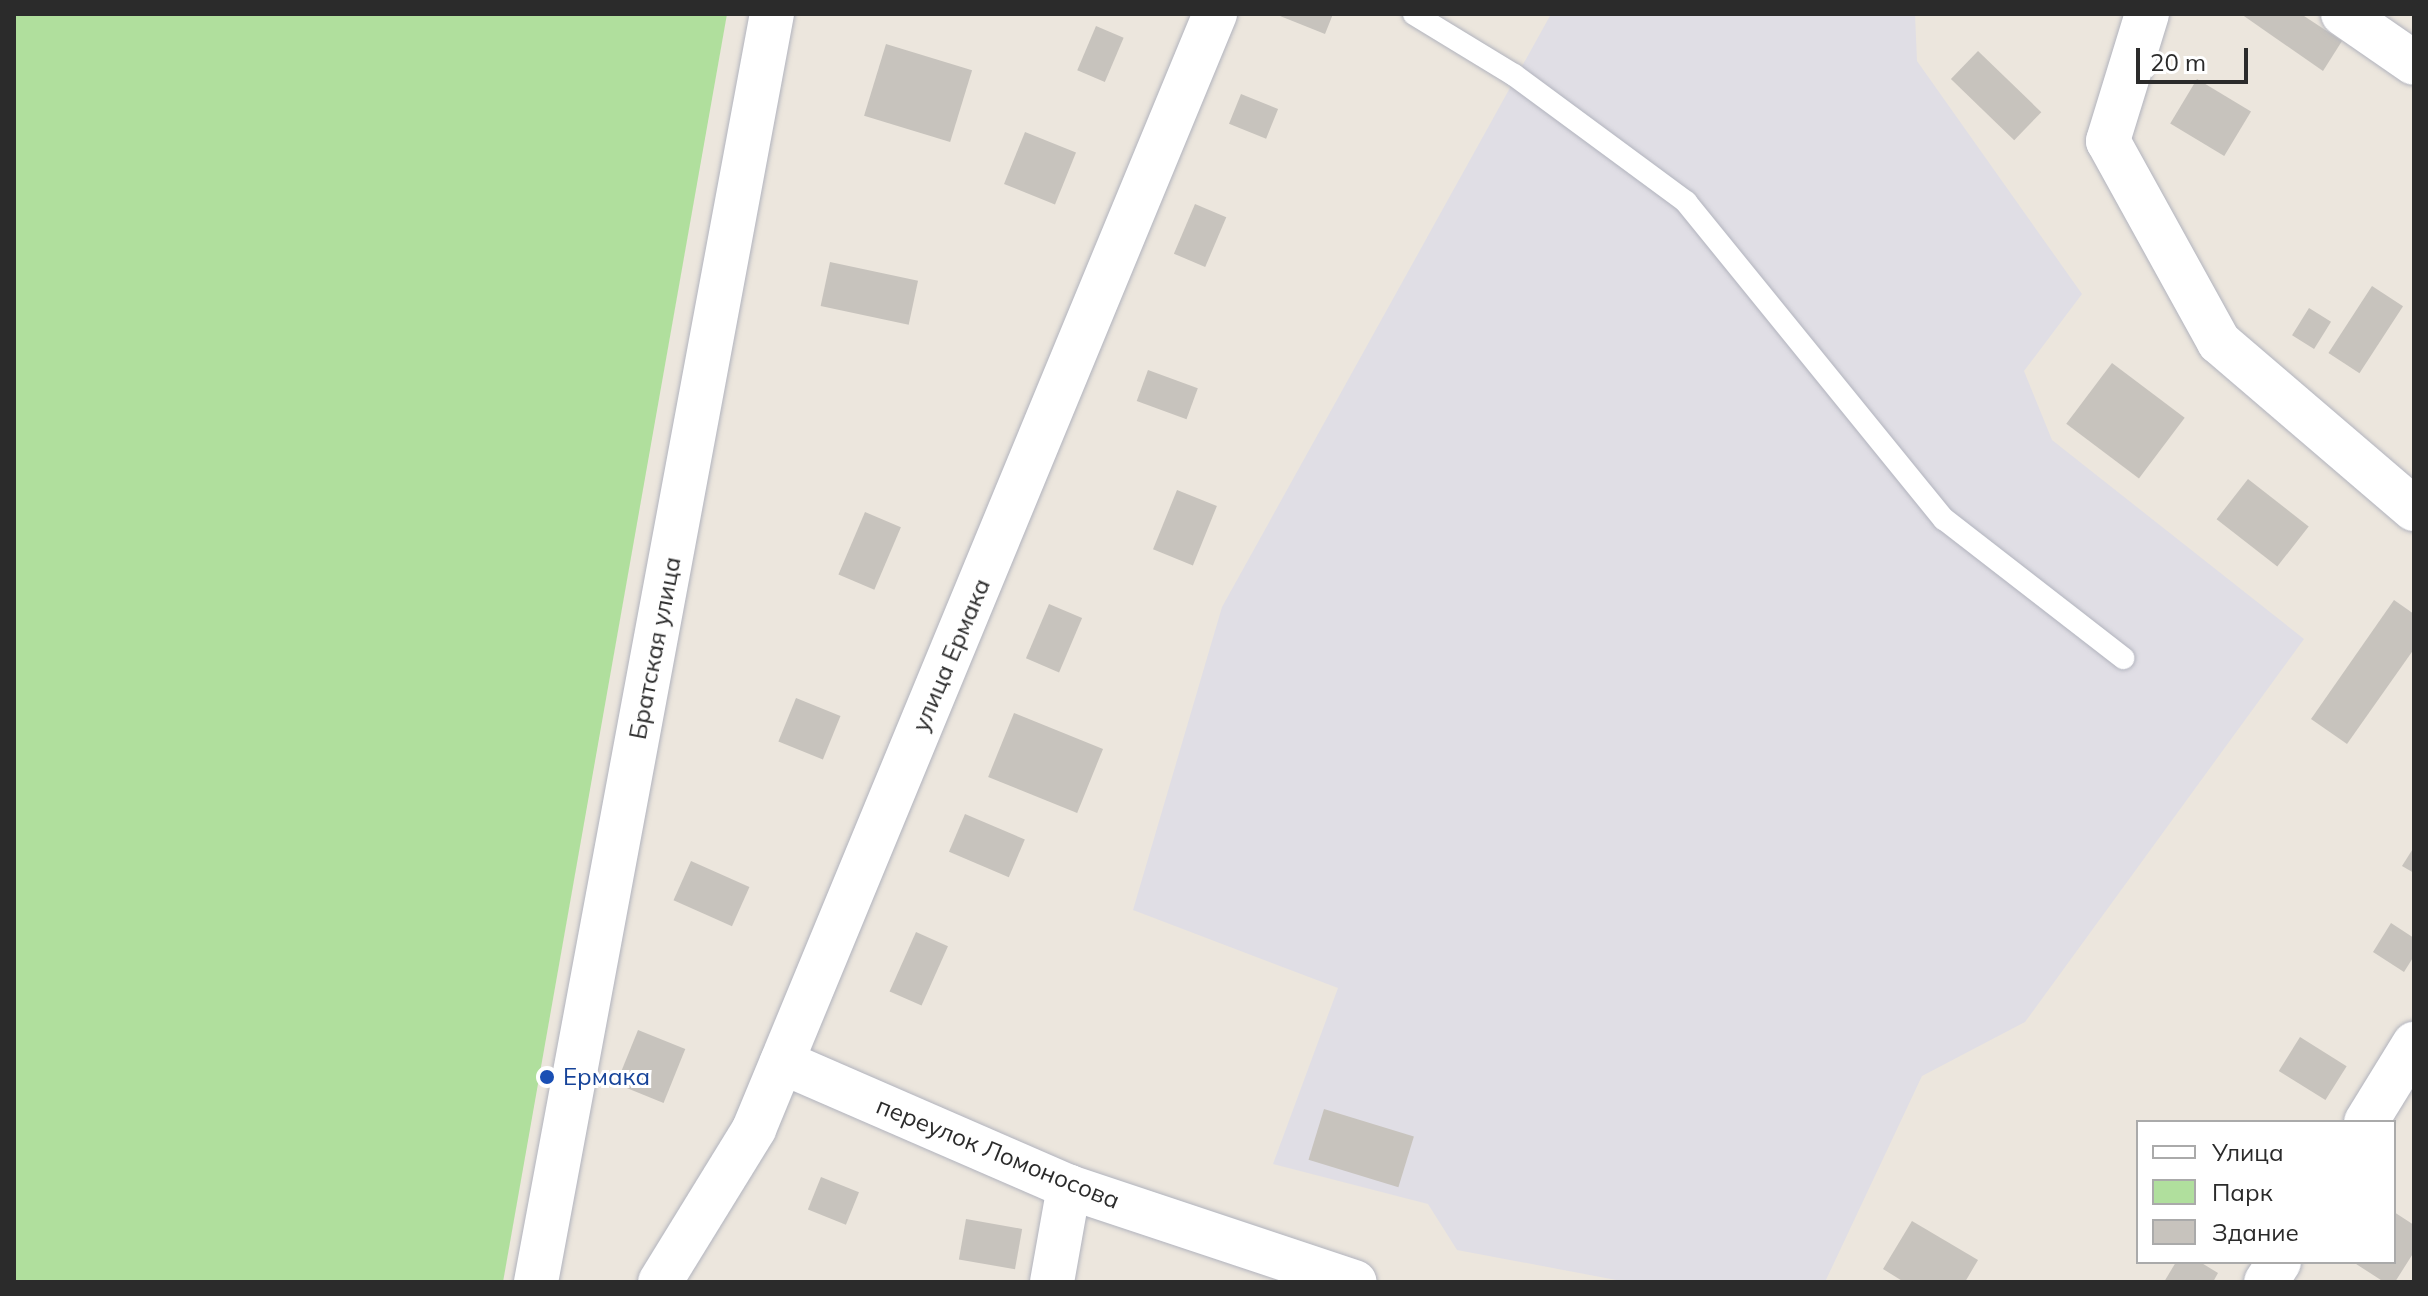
<!DOCTYPE html>
<html>
<head>
<meta charset="utf-8">
<style>
  body { margin:0 }
  #map { position:relative; width:2428px; height:1296px; overflow:hidden; background:#ece6dd; font-family:Mulish,sans-serif }
  div>[style] { position:absolute }
  .industrial>* { inset:0; background:#e0dee5 }
  .green>* { inset:0; background:#b0df9d }
  .building>* { inset:0; background:#c7c3bd; transform-origin:0 0 }
  .roads { filter:drop-shadow(0 0 2px #b1b3bd) drop-shadow(0 0 2px #b1b3bd) }
  .lane>* { height:22px; margin:-11px; padding:0 11px; transform-origin:11px; border-radius:11px; background:#fff }
  .street>* { height:44px; margin:-22px; padding:0 22px; transform-origin:22px; border-radius:22px; background:#fff }
  .secondary>* { height:44px; margin:-22px; padding:0 22px; transform-origin:22px; border-radius:22px; background:#fff }
  .dots>* { width:22px; height:22px; translate:-50% -50%; box-sizing:border-box; border:4px solid #fff; border-radius:50% }
  span { translate:-50% -50%; white-space:nowrap; text-align:center; line-height:1.15; -webkit-text-stroke:6px #fff; paint-order:stroke }
  .street-label { font-size:24px; color:#2b2b2b }
  .transit-label { font-size:24px; color:#164399 }
  .left { translate:0 -50%; text-align:left }
  .frame { position:absolute; inset:0; border:16px solid #2b2b2b; pointer-events:none }
  .legend { position:absolute; left:2136px; top:1120px; width:260px; height:144px; box-sizing:border-box; background:#fff; border:2px solid #aaa; margin:0; padding:10px 14px; list-style:none; font-size:24px; color:#2b2b2b }
  .legend li { display:flex; align-items:center; gap:16px; height:40px }
  .legend b { width:40px; border:2px solid #aaa }
  .scale { position:absolute; left:2136px; top:48px; width:112px; height:36px; box-sizing:border-box; border:4px solid #2b2b2b; border-top:0; padding-left:10px; font-size:24px; line-height:28px; white-space:nowrap; color:#2b2b2b; -webkit-text-stroke:6px #fff; paint-order:stroke }
</style>
</head>
<body>
<div id="map">
  <div class="industrial">
    <div style="clip-path:polygon(1551px 14px,1915px 14px,1917px 61px,2082px 294px,2024px 371px,2052px 440px,2304px 639px,2025px 1022px,1922px 1076px,1825px 1282px,1627px 1282px,1457px 1250px,1428px 1204px,1273px 1164px,1338px 988px,1133px 910px,1222px 607px)"></div>
  </div>
  <div class="green">
    <div style="clip-path:polygon(14px 14px,727px 14px,503px 1282px,14px 1282px)"></div>
  </div>
  <div class="building">
    <div style="clip-path:polygon(1275px 14px,1333px 14px,1325px 34px)"></div>
    <div style="clip-path:polygon(2241px 14px,2301px 14px,2342px 41px,2323px 71px)"></div>
    <div style="left:1096px;top:26px;width:30px;height:48px;rotate:23deg"></div>
    <div style="left:886px;top:44px;width:90px;height:75px;rotate:17deg"></div>
    <div style="left:1978px;top:51px;width:88px;height:39px;rotate:44deg"></div>
    <div style="left:2197px;top:79px;width:63px;height:52px;rotate:31deg"></div>
    <div style="left:1241px;top:94px;width:40px;height:32px;rotate:22deg"></div>
    <div style="left:1025px;top:132px;width:55px;height:56px;rotate:22deg"></div>
    <div style="left:1195px;top:204px;width:34px;height:54px;rotate:23deg"></div>
    <div style="left:830px;top:262px;width:90px;height:45px;rotate:12deg"></div>
    <div style="left:2372px;top:286px;width:37px;height:80px;rotate:33deg"></div>
    <div style="left:2309px;top:308px;width:26px;height:32px;rotate:32deg"></div>
    <div style="left:2112px;top:363px;width:91px;height:76px;rotate:37deg"></div>
    <div style="left:1148px;top:370px;width:53px;height:33px;rotate:20deg"></div>
    <div style="left:2248px;top:479px;width:77px;height:51px;rotate:38deg"></div>
    <div style="left:1177px;top:490px;width:43px;height:64px;rotate:22deg"></div>
    <div style="left:865px;top:512px;width:39px;height:68px;rotate:23deg"></div>
    <div style="clip-path:polygon(2394px 600px,2414px 614px,2414px 649px,2347px 744px,2311px 719px)"></div>
    <div style="left:1049px;top:604px;width:36px;height:59px;rotate:23deg"></div>
    <div style="left:796px;top:698px;width:48px;height:47px;rotate:22deg"></div>
    <div style="left:1014px;top:713px;width:96px;height:69px;rotate:22deg"></div>
    <div style="left:965px;top:814px;width:65px;height:41px;rotate:23deg"></div>
    <div style="clip-path:polygon(2414px 847px,2414px 873px,2402px 866px)"></div>
    <div style="left:691px;top:861px;width:64px;height:43px;rotate:24deg"></div>
    <div style="clip-path:polygon(2391px 923px,2414px 938px,2414px 956px,2404px 972px,2373px 952px)"></div>
    <div style="left:916px;top:932px;width:35px;height:65px;rotate:24deg"></div>
    <div style="left:638px;top:1030px;width:51px;height:58px;rotate:22deg"></div>
    <div style="left:2300px;top:1037px;width:55px;height:40px;rotate:32deg"></div>
    <div style="left:1324px;top:1109px;width:94px;height:53px;rotate:17deg"></div>
    <div style="left:821px;top:1177px;width:41px;height:35px;rotate:22deg"></div>
    <div style="clip-path:polygon(2394px 1212px,2414px 1225px,2414px 1252px,2395px 1282px,2384px 1282px,2353px 1262px,2394px 1262px)"></div>
    <div style="left:966px;top:1219px;width:57px;height:41px;rotate:10deg"></div>
    <div style="clip-path:polygon(1912px 1221px,1978px 1260px,1965px 1282px,1904px 1282px,1883px 1269px)"></div>
    <div style="clip-path:polygon(2176px 1262px,2200px 1262px,2218px 1273px,2213px 1282px,2164px 1282px)"></div>
  </div>
  <div class="roads">
    <div class="lane">
      <div style="left:1414px;top:14px;width:117px;rotate:31.4deg"></div>
      <div style="left:1514px;top:75px;width:214px;rotate:36.4deg"></div>
      <div style="left:1686px;top:202px;width:409px;rotate:50.9deg"></div>
      <div style="left:1944px;top:519px;width:227px;rotate:37.8deg"></div>
    </div>
    <div class="street">
      <div style="left:2147px;top:14px;width:133px;rotate:107.1deg"></div>
      <div style="left:2108px;top:141px;width:230px;rotate:61.1deg"></div>
      <div style="left:2219px;top:342px;width:257px;rotate:40.6deg"></div>
      <div style="left:2343px;top:14px;width:86px;rotate:34.6deg"></div>
      <div style="left:782px;top:1062px;width:313px;rotate:23.5deg"></div>
      <div style="left:1069px;top:1187px;width:301px;rotate:18.4deg"></div>
      <div style="left:2366px;top:1122px;width:92px;rotate:-58.4deg"></div>
      <div style="left:660px;top:1282px;width:180px;rotate:-58.4deg"></div>
      <div style="left:754px;top:1129px;width:1207px;rotate:-67.54deg"></div>
      <div style="left:1052px;top:1282px;width:97px;rotate:-79.9deg"></div>
      <div style="left:2266px;top:1282px;width:24px;rotate:-57deg"></div>
    </div>
    <div class="secondary">
      <div style="left:536px;top:1282px;width:1290px;rotate:-79.46deg"></div>
    </div>
  </div>
  <div class="dots">
    <div style="left:547px;top:1077px;background:#1a4fb4"></div>
  </div>
  <div class="street-label">
    <span style="left:655px;top:648px;rotate:-79deg">Братская улица</span>
    <span style="left:951px;top:655px;rotate:-67deg">улица Ермака</span>
    <span style="left:998px;top:1153px;rotate:22deg">переулок Ломоносова</span>
  </div>
  <div class="transit-label">
    <span class="left" style="left:563px;top:1077px">Ермака</span>
  </div>
  <div class="frame"></div>
  <ul class="legend">
  <li><b style="height:10px;background:#fff"></b>Улица</li>
  <li><b style="height:22px;background:#b0df9d"></b>Парк</li>
  <li><b style="height:22px;background:#c7c3bd"></b>Здание</li>
  </ul>
  <div class="scale">20 m</div>
</div>
</body>
</html>
